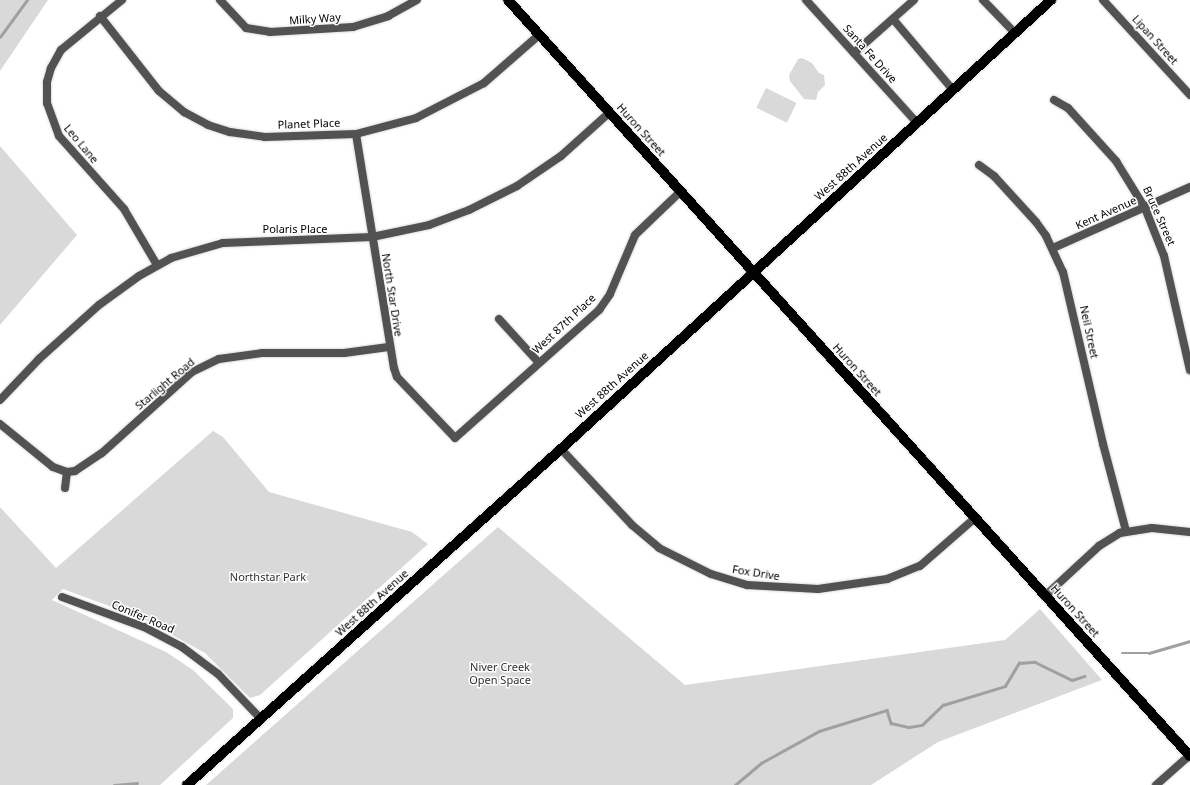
<!DOCTYPE html>
<html>
<head>
<meta charset="utf-8">
<style>
  body { margin:0 }
  #map { position:relative; width:1190px; height:785px; overflow:hidden; background:#fff; font-family:"Noto Sans",sans-serif }
  div>[style] { position:absolute }
  .green>* { inset:0; background:#d9d9d9; transform-origin:0 0 }
  .stream>* { height:2.5px; margin:-1.25px; padding:0 1.25px; transform-origin:1.25px; border-radius:1.25px; background:#a0a0a0 }
  .roads { filter:drop-shadow(0 0 1px #dbdbdb) drop-shadow(0 0 1px #dbdbdb) }
  .minor>* { height:8px; margin:-4px; padding:0 4px; transform-origin:4px; border-radius:4px; background:#525252 }
  .major>* { height:10px; margin:-5px; padding:0 5px; transform-origin:5px; border-radius:5px; background:#000 }
  span { translate:-50% -50%; white-space:nowrap; text-align:center; line-height:1.15; -webkit-text-stroke:3px #fff; paint-order:stroke }
  .street-label { font-size:11px; color:#000 }
  .park-label { font-size:11px; color:#303030 }
</style>
</head>
<body>
<div id="map">
  <div class="green">
    <div style="clip-path:polygon(0 0,48px 0,0 71px)"></div>
    <div style="clip-path:polygon(802px 58px,812px 63px,819px 73px,824px 75px,825px 85px,818px 92px,816px 100px,804px 99px,790px 81px,789px 75px,798px 59px)"></div>
    <div style="left:766px;top:88px;width:34px;height:22px;rotate:26deg"></div>
    <div style="clip-path:polygon(0 146px,77px 235px,0 325px)"></div>
    <div style="clip-path:polygon(213px 431px,223px 437px,269px 492px,412px 532px,428px 544px,260px 695px,250px 698px,205px 653px,144px 619px,63px 589px,52px 600px,166px 652px,193px 670px,233px 709px,233px 718px,160px 785px,0 785px,0 507px,56px 568px)"></div>
    <div style="clip-path:polygon(498px 527px,685px 685px,1005px 640px,1040px 609px,1102px 680px,938px 742px,871px 785px,206px 785px)"></div>
  </div>
  <div class="stream">
    <div style="left:0;top:37px;width:46px;rotate:-53.9deg"></div>
    <div style="left:1122px;top:653px;width:27px"></div>
    <div style="left:1149px;top:653px;width:43px;rotate:-16.3deg"></div>
    <div style="left:114px;top:785px;width:23px;rotate:-5deg"></div>
    <div style="left:735px;top:785px;width:34px;rotate:-40deg"></div>
    <div style="left:761px;top:763px;width:66px;rotate:-28.9deg"></div>
    <div style="left:819px;top:731px;width:71px;rotate:-17.2deg"></div>
    <div style="left:887px;top:710px;width:14px;rotate:73deg"></div>
    <div style="left:891px;top:723px;width:18px;rotate:13deg"></div>
    <div style="left:909px;top:727px;width:13px;rotate:-9deg"></div>
    <div style="left:922px;top:725px;width:29px;rotate:-44deg"></div>
    <div style="left:943px;top:705px;width:65px;rotate:-17deg"></div>
    <div style="left:1005px;top:686px;width:27px;rotate:-59deg"></div>
    <div style="left:1019px;top:663px;width:16px;rotate:-4deg"></div>
    <div style="left:1035px;top:662px;width:41px;rotate:25.9deg"></div>
    <div style="left:1072px;top:680px;width:13px;rotate:-18deg"></div>
  </div>
  <div class="roads">
    <div class="minor">
      <div style="left:122px;top:0;width:79px;rotate:140.7deg"></div>
      <div style="left:61px;top:50px;width:21px;rotate:119deg"></div>
      <div style="left:51px;top:68px;width:15px;rotate:106deg"></div>
      <div style="left:47px;top:82px;width:21px;rotate:90deg"></div>
      <div style="left:47px;top:103px;width:35px;rotate:70deg"></div>
      <div style="left:59px;top:136px;width:98px;rotate:48.3deg"></div>
      <div style="left:124px;top:209px;width:65px;rotate:59.5deg"></div>
      <div style="left:220px;top:0;width:38px;rotate:47deg"></div>
      <div style="left:246px;top:28px;width:24px;rotate:9deg"></div>
      <div style="left:270px;top:32px;width:83px;rotate:-3.4deg"></div>
      <div style="left:353px;top:27px;width:37px;rotate:-17deg"></div>
      <div style="left:388px;top:16px;width:33px;rotate:-29deg"></div>
      <div style="left:806px;top:0;width:166px;rotate:47.9deg"></div>
      <div style="left:983px;top:0;width:46px;rotate:45.9deg"></div>
      <div style="left:1103px;top:0;width:129px;rotate:47.5deg"></div>
      <div style="left:100px;top:16px;width:95px;rotate:51.8deg"></div>
      <div style="left:159px;top:91px;width:33px;rotate:40deg"></div>
      <div style="left:184px;top:112px;width:27px;rotate:28deg"></div>
      <div style="left:208px;top:125px;width:23px;rotate:18deg"></div>
      <div style="left:230px;top:132px;width:35px;rotate:8deg"></div>
      <div style="left:265px;top:137px;width:91px;rotate:-1.9deg"></div>
      <div style="left:356px;top:134px;width:62px;rotate:-14.9deg"></div>
      <div style="left:416px;top:118px;width:76px;rotate:-27.2deg"></div>
      <div style="left:484px;top:83px;width:73px;rotate:-41.1deg"></div>
      <div style="left:893px;top:19px;width:93px;rotate:49.8deg"></div>
      <div style="left:854px;top:53px;width:80px;rotate:-41.5deg"></div>
      <div style="left:1054px;top:100px;width:16px;rotate:30deg"></div>
      <div style="left:1068px;top:108px;width:72px;rotate:47.8deg"></div>
      <div style="left:1116px;top:161px;width:55px;rotate:58.3deg"></div>
      <div style="left:1145px;top:208px;width:52px;rotate:68.4deg"></div>
      <div style="left:1164px;top:256px;width:117px;rotate:77.2deg"></div>
      <div style="left:356px;top:134px;width:237px;rotate:80.8deg"></div>
      <div style="left:394px;top:368px;width:9px;rotate:72deg"></div>
      <div style="left:397px;top:377px;width:84px;rotate:46.4deg"></div>
      <div style="left:455px;top:438px;width:193px;rotate:-41.6deg"></div>
      <div style="left:599px;top:310px;width:19px;rotate:-55deg"></div>
      <div style="left:610px;top:294px;width:64px;rotate:-67deg"></div>
      <div style="left:635px;top:235px;width:62px;rotate:-43.7deg"></div>
      <div style="left:979px;top:165px;width:19px;rotate:36deg"></div>
      <div style="left:994px;top:176px;width:62px;rotate:47.6deg"></div>
      <div style="left:1036px;top:222px;width:17px;rotate:54deg"></div>
      <div style="left:1046px;top:236px;width:40px;rotate:65deg"></div>
      <div style="left:1063px;top:272px;width:177px;rotate:76.9deg"></div>
      <div style="left:1103px;top:444px;width:90px;rotate:75.2deg"></div>
      <div style="left:1053px;top:248px;width:150px;rotate:-24deg"></div>
      <div style="left:499px;top:319px;width:59px;rotate:47.7deg"></div>
      <div style="left:0;top:400px;width:57px;rotate:-46.4deg"></div>
      <div style="left:39px;top:359px;width:81px;rotate:-42deg"></div>
      <div style="left:99px;top:305px;width:49px;rotate:-35.9deg"></div>
      <div style="left:139px;top:276px;width:37px;rotate:-29deg"></div>
      <div style="left:171px;top:258px;width:54px;rotate:-16.1deg"></div>
      <div style="left:223px;top:243px;width:149px;rotate:-2.3deg"></div>
      <div style="left:372px;top:237px;width:58px;rotate:-11.9deg"></div>
      <div style="left:429px;top:225px;width:43px;rotate:-20.6deg"></div>
      <div style="left:469px;top:210px;width:54px;rotate:-26.6deg"></div>
      <div style="left:517px;top:186px;width:53px;rotate:-34.3deg"></div>
      <div style="left:561px;top:156px;width:64px;rotate:-41.9deg"></div>
      <div style="left:0;top:424px;width:68px;rotate:39.1deg"></div>
      <div style="left:53px;top:467px;width:15px;rotate:20deg"></div>
      <div style="left:67px;top:472px;width:8px;rotate:-7deg"></div>
      <div style="left:75px;top:471px;width:32px;rotate:-34deg"></div>
      <div style="left:102px;top:453px;width:121px;rotate:-42deg"></div>
      <div style="left:192px;top:372px;width:30px;rotate:-26deg"></div>
      <div style="left:219px;top:359px;width:43px;rotate:-7.9deg"></div>
      <div style="left:262px;top:353px;width:82px"></div>
      <div style="left:344px;top:353px;width:45px;rotate:-7.6deg"></div>
      <div style="left:561px;top:449px;width:104px;rotate:46.9deg"></div>
      <div style="left:632px;top:525px;width:35px;rotate:40deg"></div>
      <div style="left:659px;top:548px;width:58px;rotate:26.6deg"></div>
      <div style="left:711px;top:574px;width:38px;rotate:17deg"></div>
      <div style="left:747px;top:585px;width:71px;rotate:3.2deg"></div>
      <div style="left:818px;top:589px;width:70px;rotate:-8.2deg"></div>
      <div style="left:887px;top:579px;width:35px;rotate:-22deg"></div>
      <div style="left:920px;top:566px;width:73px;rotate:-41.1deg"></div>
      <div style="left:65px;top:488px;width:16px;rotate:-83deg"></div>
      <div style="left:1045px;top:596px;width:74px;rotate:-42.8deg"></div>
      <div style="left:1099px;top:546px;width:25px;rotate:-32deg"></div>
      <div style="left:1120px;top:533px;width:32px;rotate:-9deg"></div>
      <div style="left:1152px;top:528px;width:38px;rotate:6deg"></div>
      <div style="left:62px;top:597px;width:87px;rotate:20.1deg"></div>
      <div style="left:144px;top:627px;width:43px;rotate:27.8deg"></div>
      <div style="left:182px;top:647px;width:45px;rotate:36.9deg"></div>
      <div style="left:218px;top:674px;width:62px;rotate:46.3deg"></div>
      <div style="left:1156px;top:785px;width:45px;rotate:-41.4deg"></div>
    </div>
    <div class="major">
      <div style="left:508px;top:0;width:1018px;rotate:47.95deg"></div>
      <div style="left:187px;top:785px;width:503px;rotate:-41.94deg"></div>
      <div style="left:561px;top:449px;width:665px;rotate:-42.5deg"></div>
    </div>
  </div>
  <div class="street-label">
    <span style="left:315px;top:19px;rotate:-4deg">Milky Way</span>
    <span style="left:1155px;top:40px;rotate:48deg">Lipan Street</span>
    <span style="left:870px;top:54px;rotate:48deg">Santa Fe Drive</span>
    <span style="left:309px;top:124px;rotate:-2deg">Planet Place</span>
    <span style="left:641px;top:130px;rotate:48deg">Huron Street</span>
    <span style="left:81px;top:144px;rotate:50deg">Leo Lane</span>
    <span style="left:851px;top:167px;rotate:-42deg">West 88th Avenue</span>
    <span style="left:1106px;top:213px;rotate:-24deg">Kent Avenue</span>
    <span style="left:1159px;top:216px;rotate:66deg">Bruce Street</span>
    <span style="left:295px;top:229px">Polaris Place</span>
    <span style="left:392px;top:295px;rotate:81deg">North Star Drive</span>
    <span style="left:564px;top:324px;rotate:-43deg">West 87th Place</span>
    <span style="left:1089px;top:332px;rotate:78deg">Neil Street</span>
    <span style="left:857px;top:370px;rotate:48deg">Huron Street</span>
    <span style="left:165px;top:384px;rotate:-40deg">Starlight Road</span>
    <span style="left:612px;top:385px;rotate:-42deg">West 88th Avenue</span>
    <span style="left:756px;top:573px;rotate:9deg">Fox Drive</span>
    <span style="left:372px;top:603px;rotate:-42deg">West 88th Avenue</span>
    <span style="left:1075px;top:611px;rotate:48deg">Huron Street</span>
    <span style="left:143px;top:617px;rotate:23deg">Conifer Road</span>
  </div>
  <div class="park-label">
    <span style="left:268px;top:577px">Northstar Park</span>
    <span style="left:500px;top:674px">Niver Creek<br>Open Space</span>
  </div>
</div>
</body>
</html>
